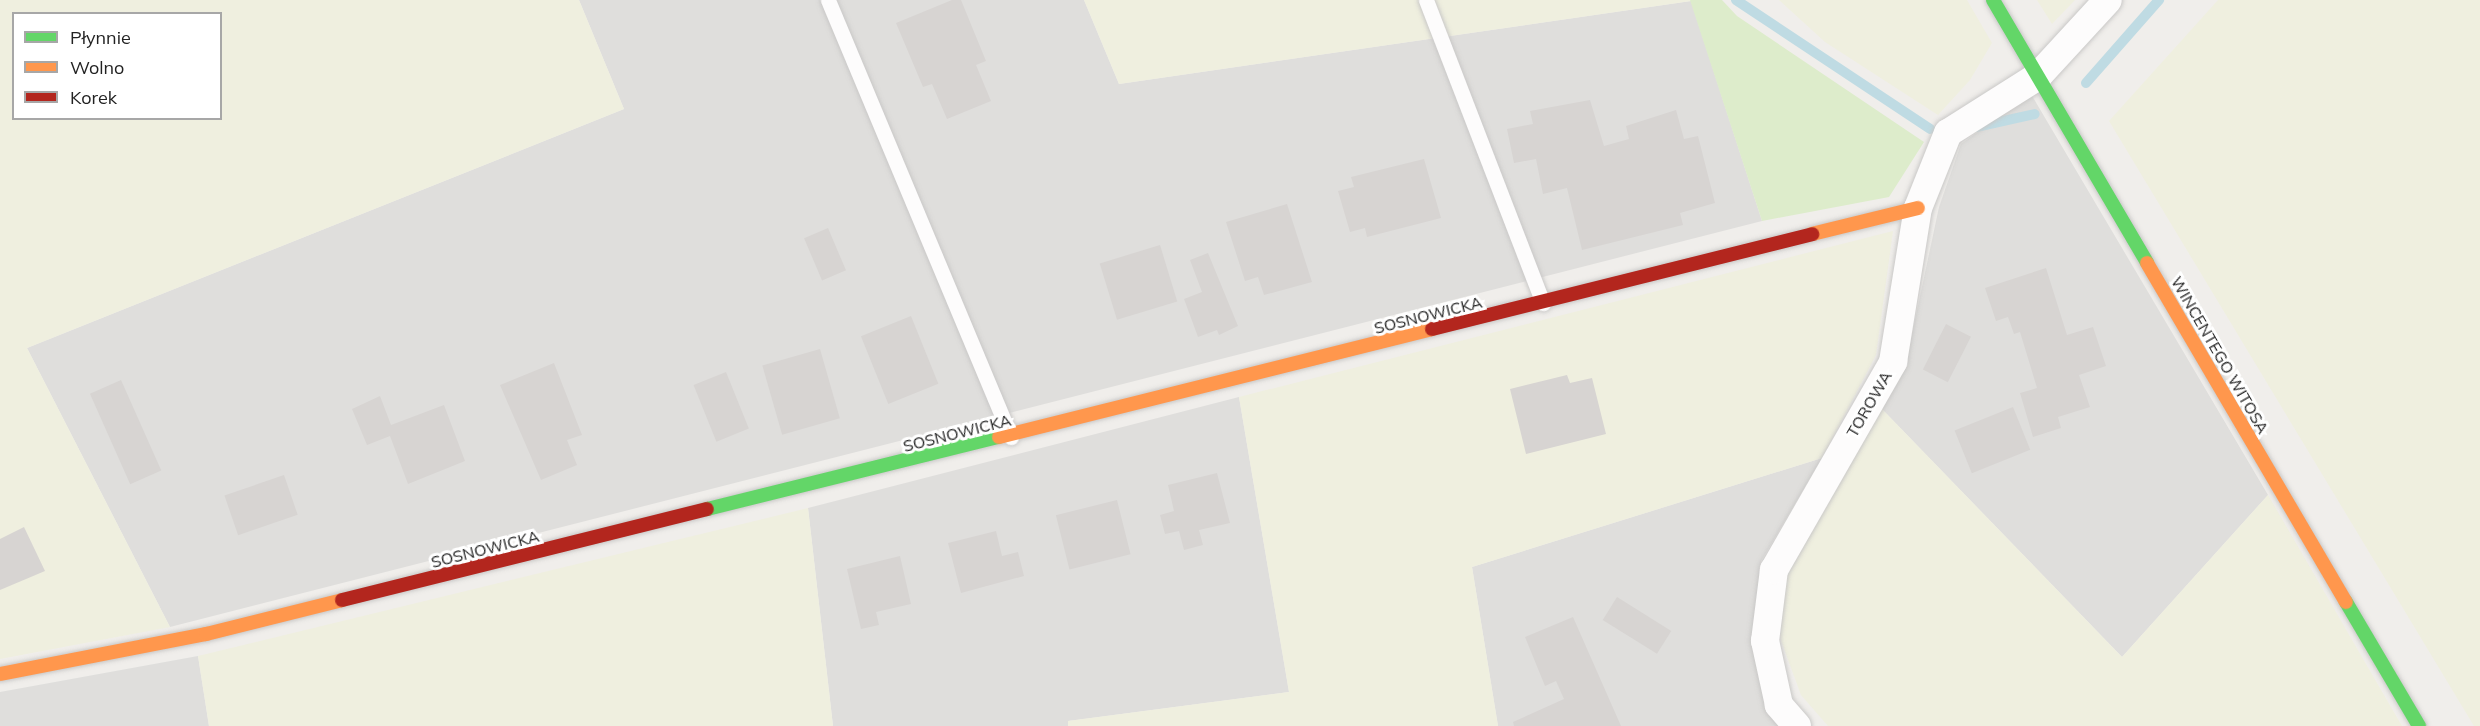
<!DOCTYPE html>
<html>
<head>
<meta charset="utf-8">
<style>
  body { margin:0 }
  #map { position:relative; width:2480px; height:726px; overflow:hidden; background:#f0eeeb; font-family:Mulish,sans-serif }
  div>[style] { position:absolute }
  .residential>* { inset:0; background:#dfdedc }
  .farmland>* { inset:0; background:#efefdf }
  .grass>* { inset:0; background:#ddeccb }
  .stream>* { height:10px; margin:-5px; padding:0 5px; transform-origin:5px; border-radius:5px; background:#bfdbe3 }
  .building>* { inset:0; background:#d7d4d2; transform-origin:0 0 }
  .roads { filter:drop-shadow(0 0 2px #c9c8c7) drop-shadow(0 0 2px #c9c8c7) }
  .lane>* { height:15px; margin:-7.5px; padding:0 7.5px; transform-origin:7.5px; border-radius:7.5px; background:#fdfcfc }
  .street>* { height:28px; margin:-14px; padding:0 14px; transform-origin:14px; border-radius:14px; background:#fdfcfc }
  .fast>* { height:14px; margin:-7px; padding:0 7px; transform-origin:7px; border-radius:7px; background:#63d668 }
  .slow>* { height:14px; margin:-7px; padding:0 7px; transform-origin:7px; border-radius:7px; background:#ff974d }
  .jam>* { height:14px; margin:-7px; padding:0 7px; transform-origin:7px; border-radius:7px; background:#b3261e }
  span { translate:-50% -50%; white-space:nowrap; text-align:center; line-height:1.15; -webkit-text-stroke:6px #fff; paint-order:stroke }
  .street-label { font-size:16px; color:#222 }
  .legend { position:absolute; left:12px; top:12px; width:210px; height:108px; box-sizing:border-box; background:#fff; border:2px solid #a7a7a7; margin:0; padding:8px 10px; list-style:none; font-size:18px; color:#222 }
  .legend li { display:flex; align-items:center; gap:12px; height:30px }
  .legend b { width:30px; border:2px solid #a7a7a7 }
</style>
</head>
<body>
<div id="map">
  <div class="residential">
    <div style="clip-path:polygon(579px 0,1084px 0,1119px 84px,1691px 1px,1762px 221px,170px 627px,27px 348px,624px 109px)"></div>
    <div style="clip-path:polygon(2031px 94px,2268px 495px,2122px 657px,1881px 408px,1905px 367px,1939px 207px,1961px 144px)"></div>
    <div style="clip-path:polygon(1239px 397px,1289px 692px,1068px 721px,1068px 726px,833px 726px,808px 508px)"></div>
    <div style="clip-path:polygon(1822px 458px,1761px 561px,1753px 637px,1782px 726px,1498px 726px,1472px 567px)"></div>
    <div style="clip-path:polygon(198px 656px,209px 726px,0 726px,0 692px)"></div>
  </div>
  <div class="farmland">
    <div style="clip-path:polygon(evenodd,0 0,579px 0,624px 109px,27px 348px,170px 627px,0 659px,0 0,14px 14px,220px 14px,220px 118px,14px 118px,14px 14px)"></div>
    <div style="clip-path:polygon(1084px 0,1690px 0,1691px 1px,1119px 84px)"></div>
    <div style="clip-path:polygon(1779px 0,1967px 0,1992px 43px,1970px 80px,1938px 115px,1825px 42px)"></div>
    <div style="clip-path:polygon(2037px 0,2075px 0,2052px 24px)"></div>
    <div style="clip-path:polygon(2218px 0,2480px 0,2480px 726px,2474px 726px,2109px 121px)"></div>
    <div style="clip-path:polygon(1893px 231px,1876px 355px,1822px 458px,1472px 567px,1498px 726px,1068px 726px,1068px 721px,1289px 692px,1239px 397px)"></div>
    <div style="clip-path:polygon(1881px 408px,2122px 657px,2268px 495px,2402px 726px,1828px 726px,1801px 695px,1780px 638px,1786px 577px)"></div>
    <div style="clip-path:polygon(808px 508px,833px 726px,209px 726px,198px 656px)"></div>
  </div>
  <div class="grass">
    <div style="clip-path:polygon(1690px 0,1722px 0,1737px 16px,1924px 142px,1889px 197px,1762px 221px)"></div>
  </div>
  <div class="stream">
    <div style="left:1736px;top:0;width:233px;rotate:33.6deg"></div>
    <div style="left:2086px;top:83px;width:111px;rotate:-48.7deg"></div>
    <div style="left:1976px;top:127px;width:60px;rotate:-12.4deg"></div>
  </div>
  <div class="building">
    <div style="clip-path:polygon(952px 0,961px 0,986px 61px,976px 65px,991px 101px,947px 119px,932px 84px,923px 87px,896px 23px)"></div>
    <div style="clip-path:polygon(1590px 100px,1604px 146px,1629px 139px,1626px 126px,1676px 110px,1684px 139px,1698px 136px,1715px 203px,1680px 213px,1683px 225px,1582px 250px,1567px 188px,1543px 194px,1536px 159px,1514px 163px,1507px 129px,1533px 124px,1530px 111px)"></div>
    <div style="clip-path:polygon(1424px 159px,1441px 218px,1367px 237px,1365px 228px,1350px 232px,1338px 191px,1354px 187px,1351px 177px)"></div>
    <div style="clip-path:polygon(1287px 204px,1312px 282px,1264px 295px,1258px 277px,1245px 281px,1226px 222px)"></div>
    <div style="left:828px;top:228px;width:46px;height:26px;rotate:67deg"></div>
    <div style="left:1160px;top:245px;width:59px;height:63px;rotate:73deg"></div>
    <div style="clip-path:polygon(1208px 253px,1238px 326px,1219px 335px,1217px 330px,1198px 337px,1184px 299px,1202px 292px,1190px 260px)"></div>
    <div style="clip-path:polygon(2046px 268px,2067px 335px,2093px 327px,2106px 366px,2079px 375px,2090px 407px,2058px 417px,2061px 428px,2033px 437px,2020px 393px,2037px 388px,2020px 332px,2014px 334px,2008px 317px,1996px 321px,1985px 288px)"></div>
    <div style="left:911px;top:316px;width:73px;height:54px;rotate:68deg"></div>
    <div style="left:1946px;top:324px;width:28px;height:51px;rotate:27deg"></div>
    <div style="left:820px;top:349px;width:72px;height:60px;rotate:74deg"></div>
    <div style="clip-path:polygon(554px 363px,582px 435px,567px 440px,577px 465px,541px 480px,500px 385px)"></div>
    <div style="left:726px;top:372px;width:61px;height:35px;rotate:68deg"></div>
    <div style="clip-path:polygon(1567px 375px,1570px 383px,1592px 378px,1606px 434px,1526px 454px,1510px 389px)"></div>
    <div style="left:121px;top:380px;width:99px;height:34px;rotate:66deg"></div>
    <div style="clip-path:polygon(380px 396px,391px 425px,444px 405px,465px 461px,408px 484px,390px 436px,367px 445px,352px 409px)"></div>
    <div style="left:2013px;top:407px;width:46px;height:63px;rotate:68deg"></div>
    <div style="clip-path:polygon(1217px 473px,1230px 523px,1199px 530px,1203px 545px,1184px 550px,1179px 531px,1165px 534px,1160px 515px,1174px 511px,1168px 485px)"></div>
    <div style="left:284px;top:475px;width:42px;height:63px;rotate:71deg"></div>
    <div style="left:1117px;top:500px;width:56px;height:63px;rotate:76deg"></div>
    <div style="clip-path:polygon(24px 527px,45px 571px,0 590px,0 539px)"></div>
    <div style="clip-path:polygon(996px 531px,1002px 556px,1018px 552px,1024px 576px,961px 593px,948px 543px)"></div>
    <div style="clip-path:polygon(900px 556px,911px 604px,876px 612px,879px 625px,861px 629px,847px 569px)"></div>
    <div style="left:1617px;top:597px;width:64px;height:27px;rotate:32deg"></div>
    <div style="clip-path:polygon(1573px 617px,1621px 726px,1514px 726px,1513px 722px,1564px 699px,1556px 681px,1545px 686px,1525px 637px)"></div>
  </div>
  <div class="roads">
    <div class="lane">
      <div style="left:828px;top:0;width:474px;rotate:67.3deg"></div>
      <div style="left:1426px;top:0;width:325px;rotate:68.9deg"></div>
    </div>
    <div class="street">
      <div style="left:1797px;top:726px;width:28px;rotate:-131deg"></div>
      <div style="left:1779px;top:705px;width:66px;rotate:-102.3deg"></div>
      <div style="left:1765px;top:641px;width:72px;rotate:-82.8deg"></div>
      <div style="left:1774px;top:570px;width:240px;rotate:-60.2deg"></div>
      <div style="left:1893px;top:362px;width:156px;rotate:-80.8deg"></div>
      <div style="left:1918px;top:208px;width:81px;rotate:-68.2deg"></div>
      <div style="left:1948px;top:133px;width:107px;rotate:-32.3deg"></div>
      <div style="left:2038px;top:76px;width:103px;rotate:-47.4deg"></div>
    </div>
    <div class="fast">
      <div style="left:1993px;top:0;width:305px;rotate:59.6deg"></div>
      <div style="left:707px;top:509px;width:301px;rotate:-13.9deg"></div>
      <div style="left:2346px;top:602px;width:144px;rotate:59.5deg"></div>
    </div>
    <div class="slow">
      <div style="left:1812px;top:234px;width:109px;rotate:-13.8deg"></div>
      <div style="left:2147px;top:263px;width:393px;rotate:59.6deg"></div>
      <div style="left:999px;top:437px;width:446px;rotate:-14deg"></div>
      <div style="left:0;top:674px;width:210px;rotate:-11deg"></div>
      <div style="left:206px;top:634px;width:140px;rotate:-14deg"></div>
    </div>
    <div class="jam">
      <div style="left:1432px;top:329px;width:392px;rotate:-14deg"></div>
      <div style="left:342px;top:600px;width:376px;rotate:-14deg"></div>
    </div>
  </div>
  <div class="street-label">
    <span style="left:1428px;top:315px;rotate:-14deg">SOSNOWICKA</span>
    <span style="left:2220px;top:355px;rotate:60deg">WINCENTEGO WITOSA</span>
    <span style="left:1869px;top:404px;rotate:-60deg">TOROWA</span>
    <span style="left:957px;top:433px;rotate:-14deg">SOSNOWICKA</span>
    <span style="left:485px;top:549px;rotate:-14deg">SOSNOWICKA</span>
  </div>
  <ul class="legend">
  <li><b style="height:8px;background:#63d668"></b>Płynnie</li>
  <li><b style="height:8px;background:#ff974d"></b>Wolno</li>
  <li><b style="height:8px;background:#b3261e"></b>Korek</li>
  </ul>
</div>
</body>
</html>
